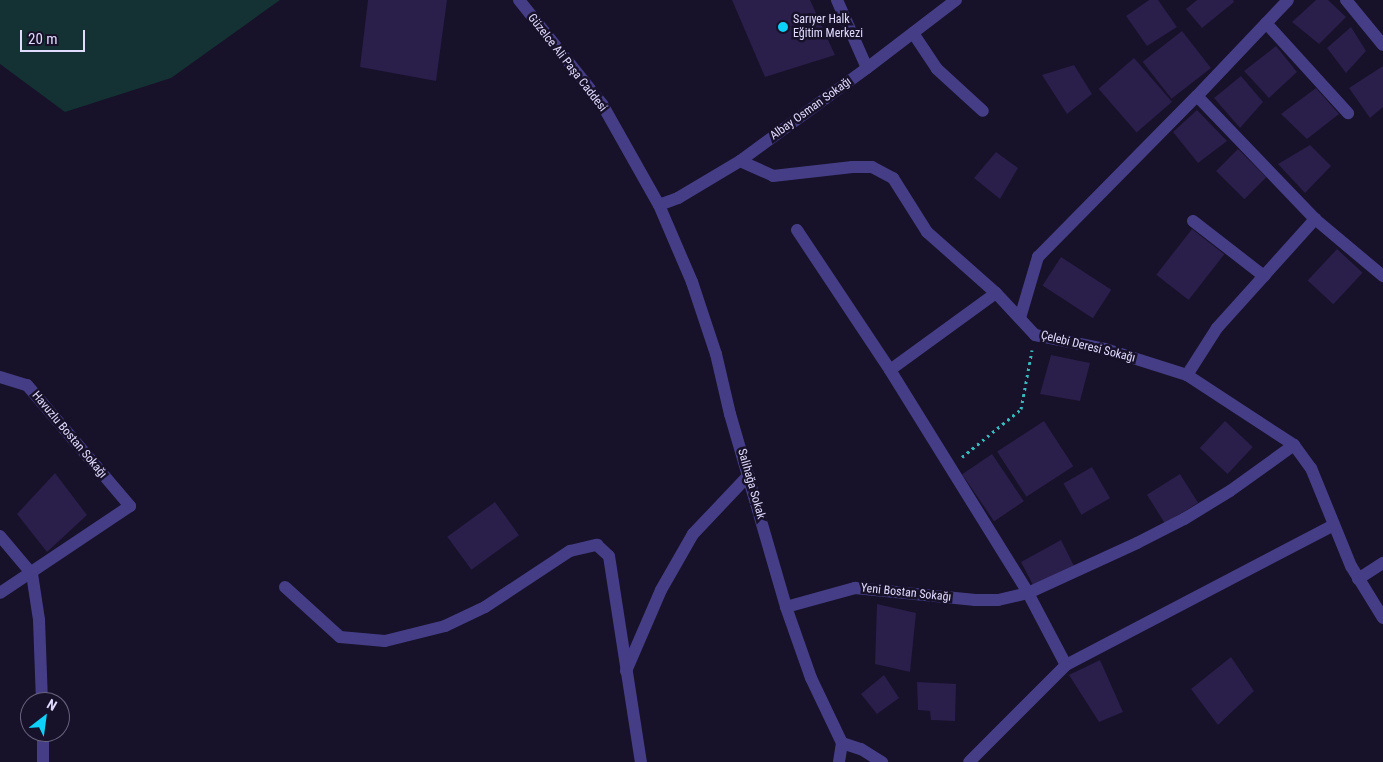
<!DOCTYPE html>
<html>
<head>
<meta charset="utf-8">
<style>
  body { margin:0 }
  #map { position:relative; width:1383px; height:762px; overflow:hidden; background:#171129; font-family:"Roboto Condensed",sans-serif }
  div>[style] { position:absolute }
  .green>* { inset:0; background:#143233 }
  .building>* { inset:0; background:#2a1e4a; transform-origin:0 0 }
  .path>* { height:3px; margin-top:-1.5px; transform-origin:0; background:repeating-linear-gradient(90deg,#34b8b9 0 2.5px,transparent 0 6.5px) }
  .minor>* { height:12px; margin:-6px; padding:0 6px; transform-origin:6px; border-radius:6px; background:#453e87 }
  .dots>* { width:14px; height:14px; translate:-50% -50%; box-sizing:border-box; border:2px solid #171129; border-radius:50% }
  span { translate:-50% -50%; white-space:nowrap; text-align:center; line-height:1.15; -webkit-text-stroke:5px #171129; paint-order:stroke }
  .poi-label { font-size:12px; color:#e1dbfe }
  .left { translate:0 -50%; text-align:left }
  .street-label { font-size:12px; color:#e1dbfe }
  .north { position:absolute; left:20px; top:692px; width:50px; height:50px; box-sizing:border-box; background:#171129; border:1px solid #68627e; border-radius:50%; rotate:30deg; font-size:14px; font-weight:700; line-height:20px; text-align:center; color:#e1dbfe }
  .north::after { content:''; display:block; margin:auto; width:18px; height:22px; background:#0dd1f8; clip-path:polygon(50% 0,100% 100%,50% 72%,0 100%) }
  .scale { position:absolute; left:20px; top:30px; width:65px; height:22px; box-sizing:border-box; border:2px solid #e1dbfe; border-top:0; padding-left:6px; font-size:15px; line-height:18px; white-space:nowrap; color:#e1dbfe; -webkit-text-stroke:4px #171129; paint-order:stroke }
</style>
</head>
<body>
<div id="map">
  <div class="green">
    <div style="clip-path:polygon(0 0,280px 0,171px 78px,65px 112px,0 64px)"></div>
  </div>
  <div class="building">
    <div style="clip-path:polygon(368px 0,447px 0,436px 81px,360px 67px)"></div>
    <div style="clip-path:polygon(732px 0,810px 0,835px 55px,765px 77px)"></div>
    <div style="clip-path:polygon(1149px 0,1158px 0,1177px 27px,1147px 46px,1126px 16px)"></div>
    <div style="clip-path:polygon(1197px 0,1233px 0,1234px 2px,1202px 28px,1186px 9px)"></div>
    <div style="clip-path:polygon(1316px 0,1328px 0,1346px 17px,1319px 44px,1292px 22px)"></div>
    <div style="clip-path:polygon(1351px 27px,1366px 51px,1346px 73px,1327px 48px)"></div>
    <div style="left:1182px;top:31px;width:47px;height:50px;rotate:52deg"></div>
    <div style="clip-path:polygon(1276px 46px,1297px 72px,1269px 98px,1244px 71px)"></div>
    <div style="left:1134px;top:58px;width:58px;height:47px;rotate:49deg"></div>
    <div style="clip-path:polygon(1074px 65px,1092px 94px,1067px 114px,1042px 75px)"></div>
    <div style="clip-path:polygon(1383px 66px,1383px 107px,1370px 118px,1349px 88px)"></div>
    <div style="clip-path:polygon(1241px 76px,1263px 102px,1240px 128px,1214px 98px)"></div>
    <div style="clip-path:polygon(1316px 88px,1339px 114px,1307px 139px,1281px 114px)"></div>
    <div style="clip-path:polygon(1197px 110px,1227px 141px,1198px 163px,1173px 132px)"></div>
    <div style="clip-path:polygon(1310px 145px,1331px 166px,1305px 193px,1278px 164px)"></div>
    <div style="left:1238px;top:149px;width:40px;height:31px;rotate:45deg"></div>
    <div style="clip-path:polygon(996px 152px,1018px 168px,1000px 199px,974px 178px)"></div>
    <div style="left:1192px;top:229px;width:41px;height:58px;rotate:38deg"></div>
    <div style="left:1337px;top:249px;width:35px;height:43px;rotate:43deg"></div>
    <div style="left:1061px;top:257px;width:60px;height:34px;rotate:33deg"></div>
    <div style="clip-path:polygon(1051px 355px,1090px 363px,1080px 401px,1040px 394px)"></div>
    <div style="left:1044px;top:421px;width:54px;height:56px;rotate:57deg"></div>
    <div style="left:1225px;top:421px;width:38px;height:37px;rotate:43deg"></div>
    <div style="left:992px;top:454px;width:57px;height:36px;rotate:56deg"></div>
    <div style="left:1092px;top:467px;width:36px;height:33px;rotate:60deg"></div>
    <div style="clip-path:polygon(55px 473px,87px 515px,47px 552px,17px 514px)"></div>
    <div style="left:1180px;top:474px;width:34px;height:39px;rotate:58deg"></div>
    <div style="left:495px;top:502px;width:41px;height:59px;rotate:54deg"></div>
    <div style="clip-path:polygon(1061px 540px,1076px 570px,1034px 587px,1021px 562px)"></div>
    <div style="clip-path:polygon(877px 604px,916px 613px,910px 672px,875px 664px)"></div>
    <div style="clip-path:polygon(1231px 657px,1254px 691px,1218px 725px,1191px 689px)"></div>
    <div style="clip-path:polygon(1100px 660px,1123px 712px,1099px 722px,1069px 675px)"></div>
    <div style="clip-path:polygon(884px 675px,899px 698px,877px 714px,861px 694px)"></div>
    <div style="clip-path:polygon(917px 682px,956px 684px,955px 721px,931px 720px,930px 711px,918px 710px)"></div>
  </div>
  <div class="path">
    <div style="left:962px;top:457px;width:76px;rotate:-39.1deg"></div>
    <div style="left:1021px;top:409px;width:60px;rotate:-79.4deg"></div>
  </div>
  <div class="minor">
    <div style="left:519px;top:0;width:133px;rotate:51.4deg"></div>
    <div style="left:602px;top:104px;width:116px;rotate:60.6deg"></div>
    <div style="left:659px;top:205px;width:84px;rotate:66.8deg"></div>
    <div style="left:692px;top:282px;width:76px;rotate:71.6deg"></div>
    <div style="left:716px;top:354px;width:62px;rotate:76.9deg"></div>
    <div style="left:730px;top:414px;width:201px;rotate:73.8deg"></div>
    <div style="left:786px;top:607px;width:75px;rotate:70.6deg"></div>
    <div style="left:811px;top:678px;width:72px;rotate:64.5deg"></div>
    <div style="left:842px;top:743px;width:19px;rotate:99deg"></div>
    <div style="left:837px;top:0;width:74px;rotate:66.2deg"></div>
    <div style="left:1346px;top:0;width:58px;rotate:50.6deg"></div>
    <div style="left:1266px;top:23px;width:122px;rotate:47.7deg"></div>
    <div style="left:913px;top:33px;width:43px;rotate:56.3deg"></div>
    <div style="left:937px;top:69px;width:62px;rotate:42.4deg"></div>
    <div style="left:740px;top:161px;width:36px;rotate:24deg"></div>
    <div style="left:773px;top:176px;width:80px;rotate:-6.5deg"></div>
    <div style="left:852px;top:167px;width:20px"></div>
    <div style="left:872px;top:167px;width:24px;rotate:28deg"></div>
    <div style="left:893px;top:178px;width:64px;rotate:57.8deg"></div>
    <div style="left:927px;top:232px;width:92px;rotate:41.5deg"></div>
    <div style="left:996px;top:293px;width:57px;rotate:47.1deg"></div>
    <div style="left:1035px;top:335px;width:71px;rotate:11.3deg"></div>
    <div style="left:1105px;top:349px;width:86px;rotate:17.6deg"></div>
    <div style="left:1187px;top:375px;width:128px;rotate:33.2deg"></div>
    <div style="left:1294px;top:445px;width:29px;rotate:54deg"></div>
    <div style="left:1311px;top:468px;width:106px;rotate:67.8deg"></div>
    <div style="left:1351px;top:566px;width:61px;rotate:58.4deg"></div>
    <div style="left:659px;top:205px;width:20px;rotate:-20deg"></div>
    <div style="left:678px;top:198px;width:72px;rotate:-30.8deg"></div>
    <div style="left:740px;top:161px;width:157px;rotate:-36.2deg"></div>
    <div style="left:867px;top:68px;width:112px;rotate:-37.4deg"></div>
    <div style="left:1315px;top:219px;width:89px;rotate:40deg"></div>
    <div style="left:1193px;top:221px;width:90px;rotate:37.8deg"></div>
    <div style="left:797px;top:230px;width:168px;rotate:56.4deg"></div>
    <div style="left:890px;top:370px;width:262px;rotate:58.2deg"></div>
    <div style="left:1028px;top:593px;width:81px;rotate:62.2deg"></div>
    <div style="left:1066px;top:665px;width:137px;rotate:135deg"></div>
    <div style="left:1020px;top:318px;width:64px;rotate:-73.6deg"></div>
    <div style="left:1038px;top:257px;width:226px;rotate:-45.4deg"></div>
    <div style="left:890px;top:370px;width:131px;rotate:-36deg"></div>
    <div style="left:1187px;top:375px;width:56px;rotate:-57.4deg"></div>
    <div style="left:1217px;top:328px;width:147px;rotate:-48deg"></div>
    <div style="left:1315px;top:219px;width:170px;rotate:-133.8deg"></div>
    <div style="left:1197px;top:96px;width:132px;rotate:-46.5deg"></div>
    <div style="left:0;top:377px;width:28px;rotate:17deg"></div>
    <div style="left:27px;top:385px;width:159px;rotate:49.6deg"></div>
    <div style="left:130px;top:506px;width:156px;rotate:146.2deg"></div>
    <div style="left:0;top:536px;width:50px;rotate:49.9deg"></div>
    <div style="left:32px;top:574px;width:47px;rotate:81.3deg"></div>
    <div style="left:39px;top:620px;width:82px;rotate:87.9deg"></div>
    <div style="left:1358px;top:579px;width:30px;rotate:-33deg"></div>
    <div style="left:285px;top:587px;width:74px;rotate:42.3deg"></div>
    <div style="left:340px;top:637px;width:45px;rotate:5.1deg"></div>
    <div style="left:385px;top:641px;width:62px;rotate:-14deg"></div>
    <div style="left:445px;top:626px;width:44px;rotate:-25.4deg"></div>
    <div style="left:485px;top:607px;width:102px;rotate:-33.4deg"></div>
    <div style="left:570px;top:551px;width:28px;rotate:-13deg"></div>
    <div style="left:597px;top:545px;width:16px;rotate:43deg"></div>
    <div style="left:609px;top:556px;width:208px;rotate:81.2deg"></div>
    <div style="left:786px;top:607px;width:72px;rotate:-15.4deg"></div>
    <div style="left:855px;top:588px;width:121px;rotate:5.7deg"></div>
    <div style="left:975px;top:600px;width:23px"></div>
    <div style="left:998px;top:600px;width:31px;rotate:-13deg"></div>
    <div style="left:1028px;top:593px;width:120px;rotate:-24.6deg"></div>
    <div style="left:1137px;top:543px;width:53px;rotate:-27.1deg"></div>
    <div style="left:1184px;top:519px;width:54px;rotate:-31.3deg"></div>
    <div style="left:1230px;top:491px;width:79px;rotate:-35.7deg"></div>
    <div style="left:1066px;top:665px;width:302px;rotate:-27.6deg"></div>
    <div style="left:626px;top:671px;width:88px;rotate:-66.6deg"></div>
    <div style="left:661px;top:590px;width:64px;rotate:-60.3deg"></div>
    <div style="left:693px;top:534px;width:81px;rotate:-46.5deg"></div>
    <div style="left:43px;top:732px;width:30px;rotate:90deg"></div>
    <div style="left:842px;top:743px;width:20px;rotate:18deg"></div>
    <div style="left:861px;top:749px;width:25px;rotate:32deg"></div>
  </div>
  <div class="dots">
    <div style="left:783px;top:27px;background:#0dd1f8"></div>
  </div>
  <div class="poi-label">
    <span class="left" style="left:793px;top:27px">Sarıyer Halk<br>Eğitim Merkezi</span>
  </div>
  <div class="street-label">
    <span style="left:567px;top:63px;rotate:52deg">Güzelce Ali Paşa Caddesi</span>
    <span style="left:811px;top:109px;rotate:-36deg">Albay Osman Sokağı</span>
    <span style="left:1088px;top:347px;rotate:14deg">Çelebi Deresi Sokağı</span>
    <span style="left:69px;top:435px;rotate:50deg">Havuzlu Bostan Sokağı</span>
    <span style="left:751px;top:484px;rotate:74deg">Salihağa Sokak</span>
    <span style="left:906px;top:593px;rotate:6deg">Yeni Bostan Sokağı</span>
  </div>
  <div class="north">N</div>
  <div class="scale">20 m</div>
</div>
</body>
</html>
